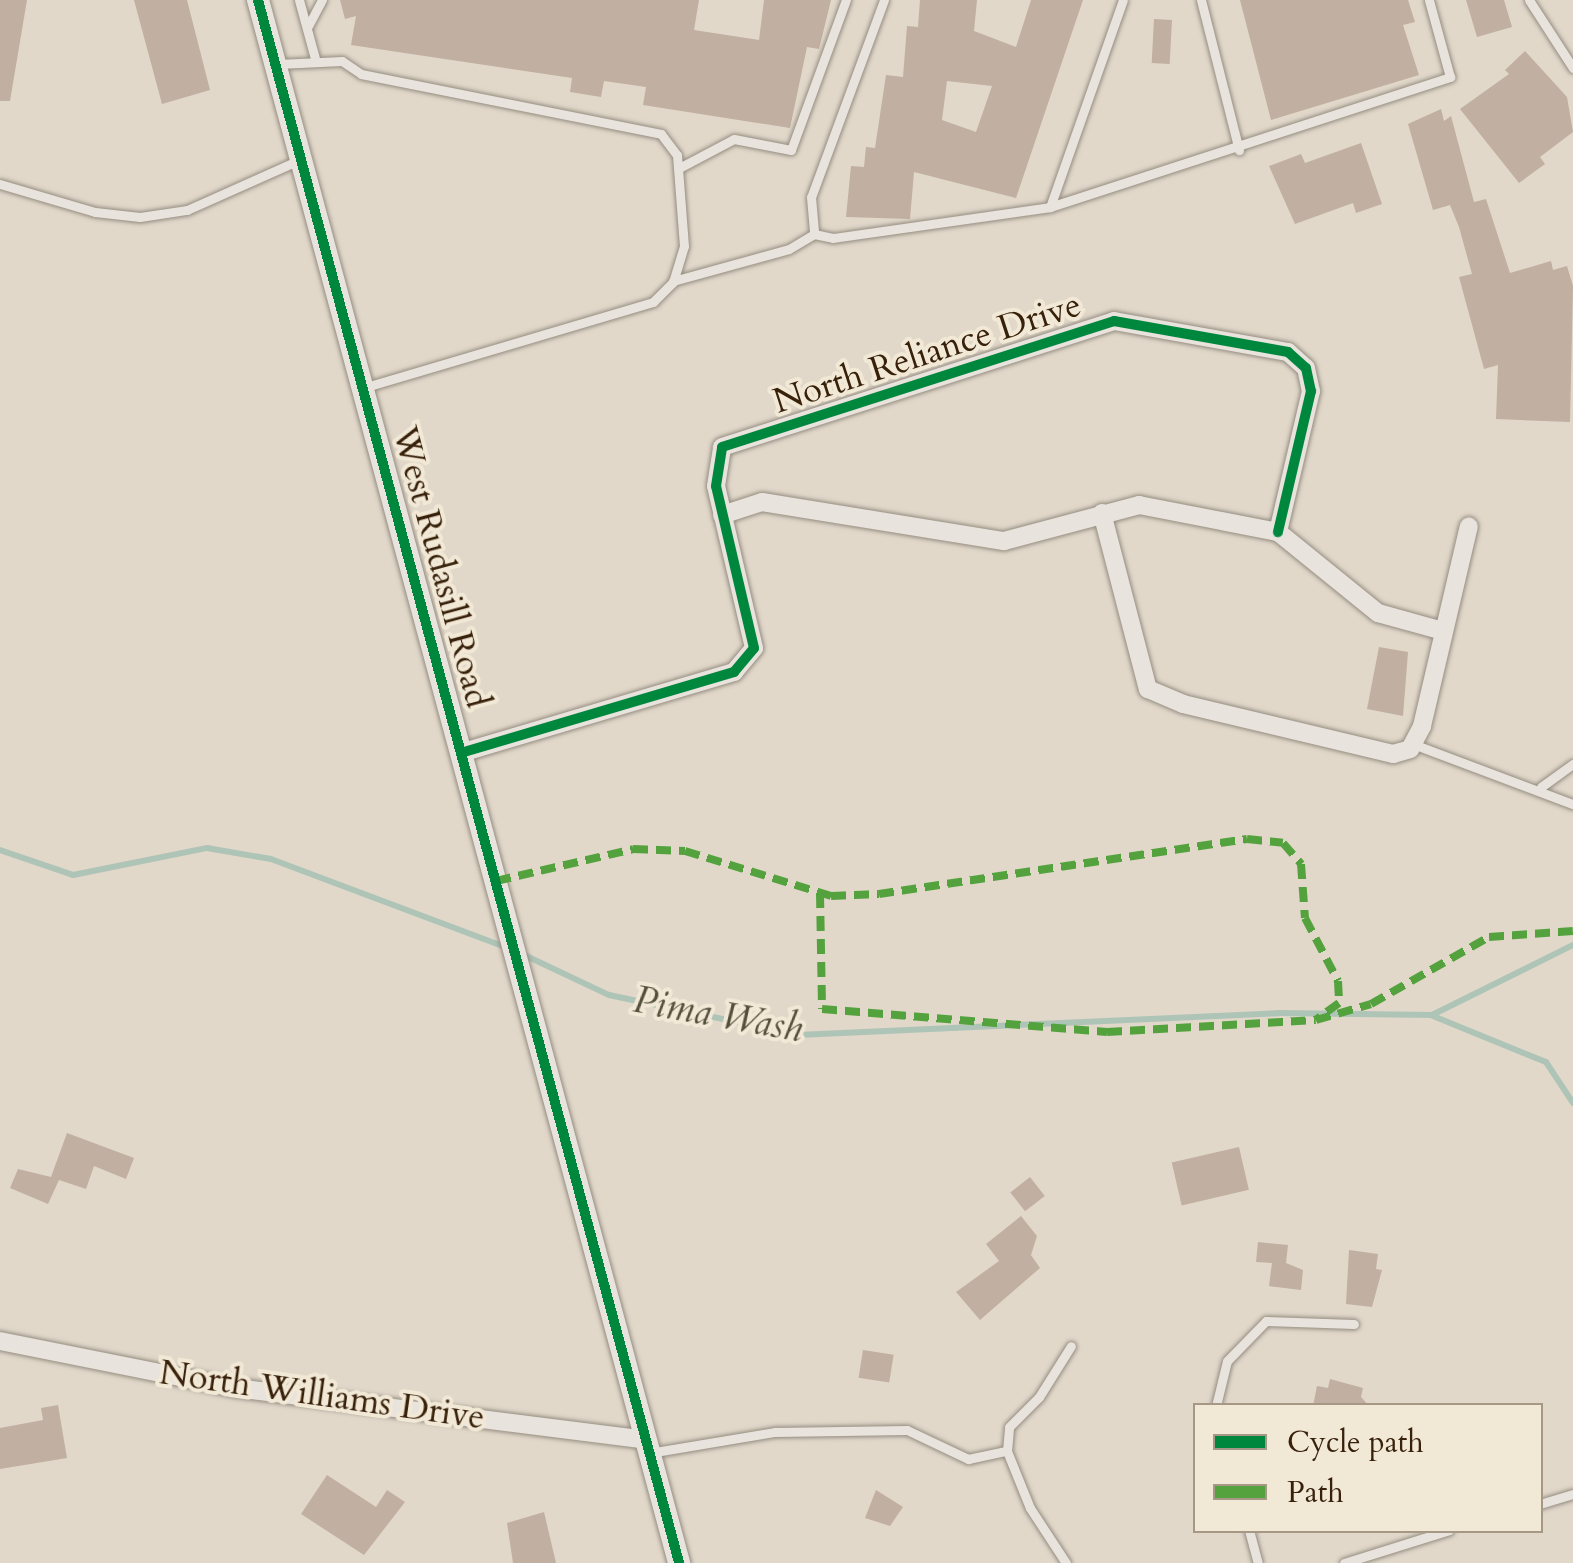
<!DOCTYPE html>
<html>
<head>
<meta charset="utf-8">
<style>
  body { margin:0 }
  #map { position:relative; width:1573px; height:1563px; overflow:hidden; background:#e1d8ca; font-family:Cardo,serif }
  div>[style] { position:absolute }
  .stream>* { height:6px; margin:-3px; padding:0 3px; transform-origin:3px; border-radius:3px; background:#aec4b7 }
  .building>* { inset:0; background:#c1afa1; transform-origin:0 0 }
  .roads { filter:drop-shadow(0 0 2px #958d81) drop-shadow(0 0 2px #958d81) }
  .service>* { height:9px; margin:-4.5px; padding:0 4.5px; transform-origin:4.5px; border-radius:4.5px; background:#e8e3dc }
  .minor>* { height:18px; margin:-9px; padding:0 9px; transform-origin:9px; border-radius:9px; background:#e8e3dc }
  .tertiary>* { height:22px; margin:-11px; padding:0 11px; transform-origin:11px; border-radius:11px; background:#e8e3dc }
  .quiet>* { height:8px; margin-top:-4px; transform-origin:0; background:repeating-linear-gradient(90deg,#53a23e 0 15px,transparent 0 23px) }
  .cycleway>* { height:10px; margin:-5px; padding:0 5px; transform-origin:5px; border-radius:5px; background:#00873e }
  span { translate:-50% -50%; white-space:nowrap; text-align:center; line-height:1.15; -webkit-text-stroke:8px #f2e8d6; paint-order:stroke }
  .street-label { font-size:35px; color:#37210b }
  .water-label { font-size:38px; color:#544f3c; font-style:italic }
  .legend { position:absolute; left:1193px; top:1403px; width:350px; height:130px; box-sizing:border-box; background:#f2e8d6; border:2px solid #a79885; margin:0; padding:12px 18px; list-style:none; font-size:30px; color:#37210b }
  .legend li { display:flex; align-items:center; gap:20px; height:50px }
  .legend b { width:50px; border:2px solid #a79885 }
</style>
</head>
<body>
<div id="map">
  <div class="stream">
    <div style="left:0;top:850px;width:77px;rotate:18.9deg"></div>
    <div style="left:73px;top:875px;width:137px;rotate:-11.4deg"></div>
    <div style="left:207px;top:848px;width:65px;rotate:9.8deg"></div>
    <div style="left:271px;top:859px;width:253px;rotate:20.6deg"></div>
    <div style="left:520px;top:953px;width:98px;rotate:25.3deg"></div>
    <div style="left:609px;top:995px;width:193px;rotate:11.9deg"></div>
    <div style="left:798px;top:1035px;width:481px;rotate:-2.6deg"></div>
    <div style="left:1278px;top:1013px;width:154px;rotate:0.7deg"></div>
    <div style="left:1432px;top:1015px;width:157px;rotate:-26.4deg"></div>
    <div style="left:1433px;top:1016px;width:122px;rotate:22.2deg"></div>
    <div style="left:1546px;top:1062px;width:49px;rotate:56.6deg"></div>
  </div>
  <div class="building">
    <div style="clip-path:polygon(0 0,27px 0,10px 101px,0 101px)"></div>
    <div style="clip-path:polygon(134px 0,187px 0,210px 90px,162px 104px)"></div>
    <div style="clip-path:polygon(340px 0,699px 0,694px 30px,759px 40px,764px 0,831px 0,819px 49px,807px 47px,790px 128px,643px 105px,646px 87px,604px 81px,601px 97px,570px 92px,572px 78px,351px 45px,356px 16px,345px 19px)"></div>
    <div style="clip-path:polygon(evenodd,920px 0,977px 0,974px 31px,1016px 47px,1031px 0,1083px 0,1016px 198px,914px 172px,910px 219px,846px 217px,851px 166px,864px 167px,866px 147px,875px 148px,886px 75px,903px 77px,907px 26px,918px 27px,920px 0,947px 81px,992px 86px,976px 132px,942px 120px,947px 81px)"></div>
    <div style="clip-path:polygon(1240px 0,1408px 0,1415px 22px,1403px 25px,1419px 75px,1271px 120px)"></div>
    <div style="clip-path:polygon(1466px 0,1504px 0,1512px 27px,1477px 37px)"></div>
    <div style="left:1154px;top:19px;width:18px;height:44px;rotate:3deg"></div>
    <div style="clip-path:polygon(1525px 51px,1567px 97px,1573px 132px,1540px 157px,1545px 164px,1519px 183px,1460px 109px,1509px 74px,1505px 70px)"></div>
    <div style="clip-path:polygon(1441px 109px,1444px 121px,1451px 116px,1474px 202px,1486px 199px,1510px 273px,1551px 261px,1553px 270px,1567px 266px,1573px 286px,1570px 422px,1496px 419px,1498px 365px,1484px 369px,1459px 277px,1472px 274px,1459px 227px,1450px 205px,1433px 210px,1408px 124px)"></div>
    <div style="clip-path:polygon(1361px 143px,1382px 204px,1356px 213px,1353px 203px,1295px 224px,1269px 166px,1301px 154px,1305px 163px)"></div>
    <div style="clip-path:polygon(1379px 647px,1408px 652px,1403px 716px,1367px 709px)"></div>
    <div style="clip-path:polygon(67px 1133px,134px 1158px,126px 1179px,94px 1166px,86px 1189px,59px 1180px,48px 1204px,10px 1188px,18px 1169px,51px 1177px)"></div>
    <div style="left:1239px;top:1147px;width:44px;height:69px;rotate:77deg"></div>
    <div style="left:1030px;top:1177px;width:24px;height:25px;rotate:52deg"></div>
    <div style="clip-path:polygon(1021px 1216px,1037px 1236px,1031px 1255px,1040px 1268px,980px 1320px,956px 1292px,999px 1261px,986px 1244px)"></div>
    <div style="clip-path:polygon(1258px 1242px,1288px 1245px,1286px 1263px,1303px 1270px,1301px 1290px,1269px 1286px,1272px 1263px,1256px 1262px)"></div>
    <div style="clip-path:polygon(1349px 1250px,1378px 1254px,1376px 1269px,1382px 1270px,1372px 1307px,1346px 1304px)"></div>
    <div style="left:863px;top:1350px;width:31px;height:28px;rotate:9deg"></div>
    <div style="clip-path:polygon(1330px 1379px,1363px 1388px,1361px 1397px,1369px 1406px,1313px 1406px,1317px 1386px,1328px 1388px)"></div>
    <div style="clip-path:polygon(58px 1405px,67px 1458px,0 1469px,0 1428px,43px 1420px,41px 1408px)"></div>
    <div style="clip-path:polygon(327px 1475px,376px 1507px,387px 1490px,405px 1502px,364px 1555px,301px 1514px)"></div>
    <div style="clip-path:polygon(876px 1490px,903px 1507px,890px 1526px,865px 1518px)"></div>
    <div style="clip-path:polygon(544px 1512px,556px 1563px,513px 1563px,507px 1523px)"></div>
  </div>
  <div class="roads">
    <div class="service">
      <div style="left:299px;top:0;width:64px;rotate:74.7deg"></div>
      <div style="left:884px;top:0;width:210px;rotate:110.3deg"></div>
      <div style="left:811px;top:197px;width:37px;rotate:85deg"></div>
      <div style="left:814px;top:234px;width:19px;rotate:12deg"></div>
      <div style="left:833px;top:238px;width:219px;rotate:-8.1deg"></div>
      <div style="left:1050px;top:207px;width:421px;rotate:-18deg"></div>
      <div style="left:1450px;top:77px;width:80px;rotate:-105.3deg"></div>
      <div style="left:1201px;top:0;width:155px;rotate:75.8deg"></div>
      <div style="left:1529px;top:0;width:81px;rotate:57.1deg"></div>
      <div style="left:307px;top:28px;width:32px;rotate:-62deg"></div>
      <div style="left:278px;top:64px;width:64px;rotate:-2.7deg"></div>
      <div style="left:342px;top:61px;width:23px;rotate:34deg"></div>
      <div style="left:361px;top:74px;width:306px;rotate:11.3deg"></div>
      <div style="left:661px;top:134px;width:26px;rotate:53deg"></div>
      <div style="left:677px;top:155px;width:91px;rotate:85.6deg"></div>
      <div style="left:684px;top:246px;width:38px;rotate:107deg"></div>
      <div style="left:673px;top:282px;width:28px;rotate:135deg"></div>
      <div style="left:653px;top:302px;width:302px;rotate:163.5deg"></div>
      <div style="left:679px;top:168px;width:62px;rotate:-27.8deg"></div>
      <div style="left:734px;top:139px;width:58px;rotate:10.9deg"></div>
      <div style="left:791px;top:150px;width:160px;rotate:-69.9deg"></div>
      <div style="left:0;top:184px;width:99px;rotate:16.4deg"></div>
      <div style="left:95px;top:212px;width:45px;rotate:6.3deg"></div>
      <div style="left:140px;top:217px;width:48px;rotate:-8.5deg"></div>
      <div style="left:187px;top:210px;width:120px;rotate:-24deg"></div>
      <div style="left:1050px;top:207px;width:219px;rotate:-70.6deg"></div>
      <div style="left:673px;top:281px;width:120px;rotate:-15.4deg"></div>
      <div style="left:789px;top:249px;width:29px;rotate:-31deg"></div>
      <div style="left:1413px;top:744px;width:171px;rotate:20.6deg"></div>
      <div style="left:1541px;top:787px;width:39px;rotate:-36deg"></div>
      <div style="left:1216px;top:1406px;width:46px;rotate:-76.3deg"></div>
      <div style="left:1227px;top:1361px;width:56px;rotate:-45.7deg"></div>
      <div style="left:1266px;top:1321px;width:88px;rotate:2deg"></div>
      <div style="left:649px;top:1453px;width:128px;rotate:-9.5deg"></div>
      <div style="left:775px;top:1432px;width:132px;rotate:-0.9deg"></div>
      <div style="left:907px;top:1430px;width:68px;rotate:25.4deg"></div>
      <div style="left:968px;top:1459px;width:40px;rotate:-12deg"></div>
      <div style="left:1540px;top:1504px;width:34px;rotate:-17deg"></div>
      <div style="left:1249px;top:1530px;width:34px;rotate:75deg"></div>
      <div style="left:1066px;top:1563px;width:66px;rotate:-123.2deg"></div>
      <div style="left:1030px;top:1508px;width:61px;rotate:-112deg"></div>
      <div style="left:1007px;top:1451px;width:24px;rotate:-85deg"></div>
      <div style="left:1009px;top:1427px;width:42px;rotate:-45deg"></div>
      <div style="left:1039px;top:1397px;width:60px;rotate:-57.9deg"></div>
      <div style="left:1344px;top:1563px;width:110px;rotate:-17.4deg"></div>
    </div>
    <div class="minor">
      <div style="left:1102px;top:513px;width:182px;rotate:75.4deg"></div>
      <div style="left:1148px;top:689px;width:38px;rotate:23deg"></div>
      <div style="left:1183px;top:704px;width:216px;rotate:13.4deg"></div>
      <div style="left:1393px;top:754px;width:18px;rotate:-16deg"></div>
      <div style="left:1410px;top:749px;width:26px;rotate:-62deg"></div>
      <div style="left:1422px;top:726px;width:205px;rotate:-76.8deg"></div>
      <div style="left:722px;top:515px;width:42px;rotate:-18deg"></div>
      <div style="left:762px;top:502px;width:245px;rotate:9.2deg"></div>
      <div style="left:1004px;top:541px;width:140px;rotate:-14.9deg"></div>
      <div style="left:1139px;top:505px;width:142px;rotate:11deg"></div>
      <div style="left:1278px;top:532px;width:129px;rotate:39deg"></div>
      <div style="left:1378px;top:613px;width:67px;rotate:15.5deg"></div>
      <div style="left:464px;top:752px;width:282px;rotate:-16.5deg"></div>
      <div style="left:734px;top:672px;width:31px;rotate:-50deg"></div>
      <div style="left:754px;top:648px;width:166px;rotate:-103.2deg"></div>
      <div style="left:716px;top:486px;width:39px;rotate:-81deg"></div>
      <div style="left:722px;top:447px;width:412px;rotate:-17.8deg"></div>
      <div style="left:1114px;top:321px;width:177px;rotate:10.1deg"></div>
      <div style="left:1288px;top:352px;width:24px;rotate:42deg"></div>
      <div style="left:1306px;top:368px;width:24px;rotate:78deg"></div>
      <div style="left:1311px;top:391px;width:145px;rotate:103.2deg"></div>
      <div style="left:0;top:1341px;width:241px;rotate:11.3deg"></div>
      <div style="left:236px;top:1388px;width:412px;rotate:7.2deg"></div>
    </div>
    <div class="tertiary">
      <div style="left:258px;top:0;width:1619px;rotate:74.92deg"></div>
    </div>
  </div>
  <div class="quiet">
    <div style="left:496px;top:881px;width:141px;rotate:-13.1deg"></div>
    <div style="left:633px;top:849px;width:52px;rotate:2.2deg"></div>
    <div style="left:685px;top:851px;width:153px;rotate:17.1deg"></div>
    <div style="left:831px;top:896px;width:48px;rotate:-2.4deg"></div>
    <div style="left:879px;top:894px;width:372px;rotate:-8.5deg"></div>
    <div style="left:1247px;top:839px;width:36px;rotate:6deg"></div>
    <div style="left:1283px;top:843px;width:28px;rotate:49deg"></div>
    <div style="left:1301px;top:864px;width:54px;rotate:85.8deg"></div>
    <div style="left:1305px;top:918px;width:71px;rotate:62.4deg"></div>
    <div style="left:1338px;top:981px;width:22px;rotate:87deg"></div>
    <div style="left:1339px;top:1003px;width:29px;rotate:144deg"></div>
    <div style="left:820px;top:893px;width:116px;rotate:89deg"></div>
    <div style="left:822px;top:1009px;width:286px;rotate:4.6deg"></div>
    <div style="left:1107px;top:1032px;width:209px;rotate:-3.3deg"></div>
    <div style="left:1316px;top:1020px;width:57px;rotate:-16.2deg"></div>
    <div style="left:1371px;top:1004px;width:136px;rotate:-29.6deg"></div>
    <div style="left:1489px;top:937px;width:84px;rotate:-4.1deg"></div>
  </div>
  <div class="cycleway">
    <div style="left:258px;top:0;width:1619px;rotate:74.92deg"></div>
    <div style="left:464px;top:752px;width:282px;rotate:-16.5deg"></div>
    <div style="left:734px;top:672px;width:31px;rotate:-50deg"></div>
    <div style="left:754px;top:648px;width:166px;rotate:-103.2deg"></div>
    <div style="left:716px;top:486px;width:39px;rotate:-81deg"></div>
    <div style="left:722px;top:447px;width:412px;rotate:-17.8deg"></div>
    <div style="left:1114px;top:321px;width:177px;rotate:10.1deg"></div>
    <div style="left:1288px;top:352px;width:24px;rotate:42deg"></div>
    <div style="left:1306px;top:368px;width:24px;rotate:78deg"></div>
    <div style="left:1311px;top:391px;width:145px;rotate:103.2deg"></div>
  </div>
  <div class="street-label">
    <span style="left:927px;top:353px;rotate:-18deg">North Reliance Drive</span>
    <span style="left:441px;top:567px;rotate:75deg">West Rudasill Road</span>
    <span style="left:322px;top:1395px;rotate:8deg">North Williams Drive</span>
  </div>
  <div class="water-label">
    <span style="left:718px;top:1015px;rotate:10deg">Pima Wash</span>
  </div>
  <ul class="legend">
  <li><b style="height:12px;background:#00873e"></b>Cycle path</li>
  <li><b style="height:12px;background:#53a23e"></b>Path</li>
  </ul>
</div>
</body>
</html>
